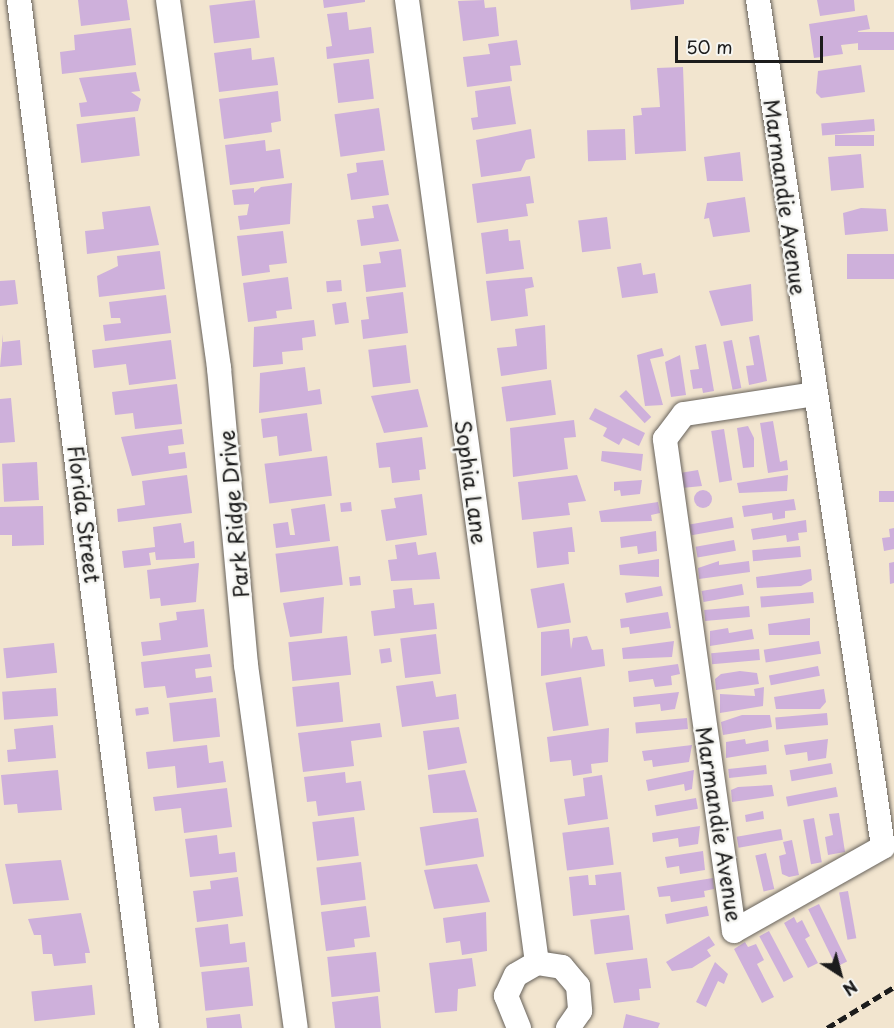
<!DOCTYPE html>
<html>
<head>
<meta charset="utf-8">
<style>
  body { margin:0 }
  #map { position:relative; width:894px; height:1028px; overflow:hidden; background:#f2e5cf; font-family:"Playpen Sans",sans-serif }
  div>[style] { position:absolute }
  .building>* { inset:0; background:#ceb0db; transform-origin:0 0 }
  .round { border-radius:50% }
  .roads { filter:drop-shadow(0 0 2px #67625b) drop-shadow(0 0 2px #67625b) }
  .minor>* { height:24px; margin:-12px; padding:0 12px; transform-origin:12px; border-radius:12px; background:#fff }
  .rail>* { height:4.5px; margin-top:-2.25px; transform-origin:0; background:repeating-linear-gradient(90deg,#1c1c1c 0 9px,transparent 0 13.5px) }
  span { translate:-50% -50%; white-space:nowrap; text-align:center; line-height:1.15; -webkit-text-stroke:5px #f6f6f2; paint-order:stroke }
  .street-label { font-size:21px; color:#1c1c1c }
  .north { position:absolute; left:810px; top:944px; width:60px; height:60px; -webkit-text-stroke:4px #f6f6f2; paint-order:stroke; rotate:144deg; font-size:16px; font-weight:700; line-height:24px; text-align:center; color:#1c1c1c }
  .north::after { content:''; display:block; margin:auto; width:21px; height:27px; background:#1c1c1c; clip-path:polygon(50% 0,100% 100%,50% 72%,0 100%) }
  .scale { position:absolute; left:675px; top:36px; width:148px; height:27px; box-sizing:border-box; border:3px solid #1c1c1c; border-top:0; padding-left:8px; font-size:18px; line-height:21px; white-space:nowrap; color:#1c1c1c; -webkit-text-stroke:4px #f6f6f2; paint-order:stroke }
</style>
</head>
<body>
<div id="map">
  <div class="building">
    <div style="clip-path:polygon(78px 0,127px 0,130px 20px,81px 26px)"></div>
    <div style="left:255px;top:0;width:38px;height:46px;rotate:83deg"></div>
    <div style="clip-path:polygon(323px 0,365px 0,365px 2px,324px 8px)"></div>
    <div style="clip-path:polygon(484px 0,485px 8px,496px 7px,499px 36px,463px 41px,458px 1px)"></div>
    <div style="clip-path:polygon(630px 0,684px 0,684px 4px,631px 10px)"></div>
    <div style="clip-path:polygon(817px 0,854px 0,855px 11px,820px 16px)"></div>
    <div style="clip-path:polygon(347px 12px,349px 30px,371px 27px,374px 53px,327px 59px,326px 47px,332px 46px,327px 14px)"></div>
    <div style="clip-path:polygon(867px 15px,870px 29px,858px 31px,859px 43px,841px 45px,843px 54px,814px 58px,809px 24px)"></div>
    <div style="clip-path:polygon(131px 28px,136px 65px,62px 74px,60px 52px,75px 50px,74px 35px)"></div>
    <div style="left:894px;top:32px;width:18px;height:36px;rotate:90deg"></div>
    <div style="clip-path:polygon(517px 40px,521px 65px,510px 66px,512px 81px,467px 87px,463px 57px,490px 54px,488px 44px)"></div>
    <div style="clip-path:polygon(251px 48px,252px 60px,274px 57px,278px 85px,219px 92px,214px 53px)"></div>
    <div style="left:369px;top:59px;width:40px;height:36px;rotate:83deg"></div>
    <div style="clip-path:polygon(861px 65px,865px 92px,821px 98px,816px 93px,818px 71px)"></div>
    <div style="clip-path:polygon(683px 67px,686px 151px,635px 154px,633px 116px,642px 115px,641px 108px,660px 107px,657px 68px)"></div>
    <div style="clip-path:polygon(136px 72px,140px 91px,131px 92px,141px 99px,138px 111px,81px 117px,79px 103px,87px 102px,79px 78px)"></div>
    <div style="clip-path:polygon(510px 86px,516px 124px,473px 130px,471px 118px,478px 117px,475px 91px)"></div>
    <div style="clip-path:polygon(278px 91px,281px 121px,271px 123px,272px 132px,224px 139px,219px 99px)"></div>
    <div style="left:379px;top:108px;width:43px;height:45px;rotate:82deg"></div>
    <div style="left:135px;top:117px;width:39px;height:59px;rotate:83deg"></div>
    <div style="left:874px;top:119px;width:12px;height:53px;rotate:85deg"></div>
    <div style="clip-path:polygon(531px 129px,535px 158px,526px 160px,521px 171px,481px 177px,476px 140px)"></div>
    <div style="left:625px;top:129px;width:31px;height:38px;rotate:88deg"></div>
    <div style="left:874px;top:135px;width:11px;height:39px;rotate:90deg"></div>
    <div style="clip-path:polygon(265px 140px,266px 151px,280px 149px,284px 178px,230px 185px,225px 145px)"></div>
    <div style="clip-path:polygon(740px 152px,743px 181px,707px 181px,704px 157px)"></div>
    <div style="left:861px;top:154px;width:34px;height:33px;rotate:85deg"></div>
    <div style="clip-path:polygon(383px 160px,389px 195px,351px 200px,347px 174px,357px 172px,356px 163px)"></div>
    <div style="clip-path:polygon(530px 176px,534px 203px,526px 204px,528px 216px,477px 223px,472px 184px)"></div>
    <div style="clip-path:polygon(292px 183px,290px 224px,240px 230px,238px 216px,247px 215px,249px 204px,234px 205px,232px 190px,254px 188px,254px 193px,261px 187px)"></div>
    <div style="clip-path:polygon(745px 197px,750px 232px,713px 237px,709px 218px,704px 219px,707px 203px)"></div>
    <div style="clip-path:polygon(388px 204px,399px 241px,361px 246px,357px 220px,374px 218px,372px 206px)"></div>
    <div style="clip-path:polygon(150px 206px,159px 245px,87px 254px,85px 231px,104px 229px,102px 212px)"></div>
    <div style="clip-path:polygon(861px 208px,886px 209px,888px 231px,845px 235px,843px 213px)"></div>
    <div style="left:607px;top:217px;width:32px;height:29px;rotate:83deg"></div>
    <div style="clip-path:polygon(508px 229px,509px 241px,520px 240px,524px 269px,486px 274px,481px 233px)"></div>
    <div style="clip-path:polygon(283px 231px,287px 263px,269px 265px,270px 272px,242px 276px,237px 236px)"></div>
    <div style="clip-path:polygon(401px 249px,406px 287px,366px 292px,363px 265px,381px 263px,379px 252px)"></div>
    <div style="clip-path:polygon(160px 251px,165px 289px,99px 297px,97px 276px,118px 266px,117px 256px)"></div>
    <div style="left:894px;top:254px;width:25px;height:47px;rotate:90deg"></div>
    <div style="clip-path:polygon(641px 263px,643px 275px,655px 273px,658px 293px,622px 298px,617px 267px)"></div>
    <div style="clip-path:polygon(288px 277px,292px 309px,276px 311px,277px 318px,248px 322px,243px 283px)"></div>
    <div style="clip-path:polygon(532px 277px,534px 287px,525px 289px,528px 316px,491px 321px,486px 281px)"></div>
    <div style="clip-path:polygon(15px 280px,18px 304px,0 306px,0 281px)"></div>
    <div style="left:341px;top:280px;width:11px;height:15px;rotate:85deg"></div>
    <div style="clip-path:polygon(751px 284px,753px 321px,721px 326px,709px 291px)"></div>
    <div style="clip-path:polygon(403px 292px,408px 333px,363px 339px,361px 320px,369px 319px,366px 297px)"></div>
    <div style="clip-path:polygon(166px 295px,171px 333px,105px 341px,103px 325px,121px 323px,120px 318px,111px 318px,109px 302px)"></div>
    <div style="left:346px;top:302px;width:21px;height:14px;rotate:82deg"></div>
    <div style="clip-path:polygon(314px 320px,316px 336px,302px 338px,303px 350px,282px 352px,283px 364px,253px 367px,254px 327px)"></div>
    <div style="clip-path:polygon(545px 325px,547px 369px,501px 376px,497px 348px,517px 346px,515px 329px)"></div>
    <div style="clip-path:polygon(3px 334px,3px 342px,20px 340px,22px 365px,0 367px)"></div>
    <div style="clip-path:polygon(759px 335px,767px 381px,749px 385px,746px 366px,754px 365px,749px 337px)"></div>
    <div style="clip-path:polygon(171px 340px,176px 379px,129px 385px,126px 364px,94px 368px,92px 350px)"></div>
    <div style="left:732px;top:340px;width:49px;height:9px;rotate:79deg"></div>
    <div style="clip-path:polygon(706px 344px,714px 391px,703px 393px,702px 388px,693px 389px,690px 370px,699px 369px,695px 346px)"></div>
    <div style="left:406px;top:345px;width:38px;height:38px;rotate:83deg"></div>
    <div style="clip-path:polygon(662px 348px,664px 356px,650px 359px,663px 405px,645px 406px,637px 355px)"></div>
    <div style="clip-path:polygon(680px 355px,686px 395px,671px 397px,665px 362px)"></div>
    <div style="clip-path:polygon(305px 367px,308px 391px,320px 389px,322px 404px,259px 413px,260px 373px)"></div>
    <div style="left:551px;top:380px;width:35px;height:50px;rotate:82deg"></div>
    <div style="clip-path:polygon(177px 384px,182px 424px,135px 429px,133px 413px,115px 415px,112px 392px)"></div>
    <div style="clip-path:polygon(418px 389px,428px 427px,384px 433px,371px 396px)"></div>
    <div style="left:626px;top:390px;width:37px;height:9px;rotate:47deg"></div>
    <div style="clip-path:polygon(11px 398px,15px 442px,0 443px,0 399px)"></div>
    <div style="clip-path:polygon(595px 408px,645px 433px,639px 446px,623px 438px,619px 445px,603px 436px,607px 428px,589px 419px)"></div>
    <div style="clip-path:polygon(307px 413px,312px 451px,279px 456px,277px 436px,263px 438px,261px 419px)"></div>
    <div style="clip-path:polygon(574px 420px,576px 437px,564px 438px,568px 469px,513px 477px,510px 428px)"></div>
    <div style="clip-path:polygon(773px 421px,780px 462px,787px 460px,788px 470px,768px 473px,760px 423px)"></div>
    <div style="clip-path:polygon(748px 426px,754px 438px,754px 467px,743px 468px,737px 428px)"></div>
    <div style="clip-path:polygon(182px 429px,184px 444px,168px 446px,169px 454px,185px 452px,187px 468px,132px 476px,121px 437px)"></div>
    <div style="left:724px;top:429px;width:52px;height:13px;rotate:81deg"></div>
    <div style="clip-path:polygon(422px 437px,426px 469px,419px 470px,420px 480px,392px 483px,390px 467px,379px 468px,376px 443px)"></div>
    <div style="clip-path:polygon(602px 451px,643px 454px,641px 471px,601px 461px)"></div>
    <div style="left:327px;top:456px;width:40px;height:63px;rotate:83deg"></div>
    <div style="left:37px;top:462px;width:38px;height:35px;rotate:87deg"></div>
    <div style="clip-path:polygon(698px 470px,702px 486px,682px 488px,680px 473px)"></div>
    <div style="clip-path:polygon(187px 475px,192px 513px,118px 522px,117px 509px,145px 505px,142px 481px)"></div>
    <div style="clip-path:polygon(577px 475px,586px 501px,568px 503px,570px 515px,522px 520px,518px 482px)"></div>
    <div style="clip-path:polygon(788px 475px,787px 491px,739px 493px,737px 483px)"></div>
    <div style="clip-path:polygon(642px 480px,640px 494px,621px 496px,620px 490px,614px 491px,614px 482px)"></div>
    <div class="round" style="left:694px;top:490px;width:18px;height:18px"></div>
    <div style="left:894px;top:491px;width:11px;height:15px;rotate:90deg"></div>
    <div style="clip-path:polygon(422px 494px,427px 535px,386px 541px,381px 510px,396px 508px,394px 498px)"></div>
    <div style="clip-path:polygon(794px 499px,796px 510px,785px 511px,785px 518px,773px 520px,772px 513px,744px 517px,742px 506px)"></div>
    <div style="left:351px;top:502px;width:9px;height:11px;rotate:84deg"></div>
    <div style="clip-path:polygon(658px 502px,660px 513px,651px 515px,652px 521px,601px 522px,599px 511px)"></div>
    <div style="clip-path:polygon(325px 504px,330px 541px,276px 548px,273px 524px,288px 522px,290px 535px,295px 535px,291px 509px)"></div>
    <div style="clip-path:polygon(43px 506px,44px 545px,12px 546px,12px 535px,0 535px,0 507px)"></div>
    <div style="left:732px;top:517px;width:11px;height:43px;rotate:80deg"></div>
    <div style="clip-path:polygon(806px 520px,807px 532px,798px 533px,799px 540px,787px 542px,786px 535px,753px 540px,751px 529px)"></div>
    <div style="clip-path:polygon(181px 523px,184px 543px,194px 541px,195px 558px,156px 560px,155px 552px,149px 553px,151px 565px,124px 568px,122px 551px,155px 547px,153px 527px)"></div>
    <div style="clip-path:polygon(572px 527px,575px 552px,568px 552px,569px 564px,537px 568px,533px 532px)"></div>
    <div style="clip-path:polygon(894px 528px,894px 549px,884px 551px,882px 538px,890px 537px,889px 529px)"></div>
    <div style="clip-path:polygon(656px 531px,657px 551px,638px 554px,637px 546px,621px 548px,620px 537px)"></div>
    <div style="left:734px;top:540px;width:11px;height:39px;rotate:80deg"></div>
    <div style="clip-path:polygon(416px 542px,418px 555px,436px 552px,440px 579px,391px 581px,388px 560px,397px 559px,395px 545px)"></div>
    <div style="left:338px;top:546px;width:39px;height:63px;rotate:83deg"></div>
    <div style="left:800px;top:546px;width:11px;height:48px;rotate:85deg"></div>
    <div style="clip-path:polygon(659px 559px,659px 577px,620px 575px,619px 565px)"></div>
    <div style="clip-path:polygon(719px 561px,719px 565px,749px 561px,750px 572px,699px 579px,698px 568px)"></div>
    <div style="clip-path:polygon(894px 562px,894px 583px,890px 584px,889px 563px)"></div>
    <div style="clip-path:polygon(199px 563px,196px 602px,161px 606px,160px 598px,150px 599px,147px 570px)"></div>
    <div style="clip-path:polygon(811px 569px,812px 580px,801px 586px,757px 588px,756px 577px)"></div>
    <div style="left:360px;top:576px;width:9px;height:11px;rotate:84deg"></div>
    <div style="left:564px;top:583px;width:40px;height:34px;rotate:80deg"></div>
    <div style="left:742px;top:584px;width:11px;height:41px;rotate:80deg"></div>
    <div style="left:661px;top:586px;width:10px;height:37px;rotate:79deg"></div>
    <div style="clip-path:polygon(412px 588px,414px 605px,434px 603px,437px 629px,374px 636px,371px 611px,395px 608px,393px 590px)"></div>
    <div style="left:813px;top:592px;width:11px;height:53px;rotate:85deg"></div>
    <div style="clip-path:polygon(324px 597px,322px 633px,290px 637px,283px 603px)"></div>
    <div style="left:749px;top:606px;width:11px;height:45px;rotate:85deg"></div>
    <div style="clip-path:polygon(204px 609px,208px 647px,143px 656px,141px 642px,161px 640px,159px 623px,177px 620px,176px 612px)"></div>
    <div style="clip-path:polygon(668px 612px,671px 628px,630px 634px,629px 627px,621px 628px,620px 619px)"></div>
    <div style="clip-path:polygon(810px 618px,810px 635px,769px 635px,768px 624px)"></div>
    <div style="clip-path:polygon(728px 628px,729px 633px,752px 629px,754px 639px,710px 646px,710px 631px)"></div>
    <div style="clip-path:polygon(569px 629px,571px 649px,573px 638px,587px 636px,592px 650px,603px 649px,605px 666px,541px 676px,541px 632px)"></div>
    <div style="left:436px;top:634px;width:40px;height:36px;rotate:83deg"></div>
    <div style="left:347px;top:636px;width:39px;height:59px;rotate:84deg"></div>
    <div style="clip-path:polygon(674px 641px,672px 657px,623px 659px,622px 648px)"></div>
    <div style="left:819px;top:641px;width:13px;height:56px;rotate:81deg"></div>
    <div style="left:54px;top:643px;width:30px;height:51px;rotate:84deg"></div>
    <div style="left:390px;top:648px;width:14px;height:11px;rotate:82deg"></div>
    <div style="left:759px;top:649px;width:11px;height:48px;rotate:85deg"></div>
    <div style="clip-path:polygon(210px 654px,212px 667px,195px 669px,196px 678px,211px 676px,213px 692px,167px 698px,165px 686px,144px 688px,141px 662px)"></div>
    <div style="clip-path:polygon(678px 664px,680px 674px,671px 676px,672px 685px,655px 687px,653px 679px,629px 682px,628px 671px)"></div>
    <div style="left:818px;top:666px;width:10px;height:50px;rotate:79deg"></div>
    <div style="clip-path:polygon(740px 671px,757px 673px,759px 684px,716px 690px,715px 679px,721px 674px)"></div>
    <div style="left:581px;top:677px;width:49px;height:36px;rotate:81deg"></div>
    <div style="clip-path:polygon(433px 681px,436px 697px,456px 694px,459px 719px,402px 727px,396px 686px)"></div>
    <div style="left:339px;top:682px;width:40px;height:47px;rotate:84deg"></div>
    <div style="clip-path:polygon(764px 687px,763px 706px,720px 713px,720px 694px,755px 696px,754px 689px)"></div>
    <div style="left:56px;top:688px;width:28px;height:54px;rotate:86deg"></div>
    <div style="clip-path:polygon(824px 689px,826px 702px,820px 709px,776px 709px,774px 697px)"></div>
    <div style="clip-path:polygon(679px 692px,675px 709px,661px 711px,660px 704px,634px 707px,633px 697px)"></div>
    <div style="left:216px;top:698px;width:39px;height:47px;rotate:84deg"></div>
    <div style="left:148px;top:707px;width:7px;height:13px;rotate:82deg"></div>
    <div style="left:827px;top:713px;width:12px;height:52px;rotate:85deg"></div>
    <div style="clip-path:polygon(742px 715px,770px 715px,772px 727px,723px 735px,721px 722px)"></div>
    <div style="left:687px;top:718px;width:11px;height:52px;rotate:85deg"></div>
    <div style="clip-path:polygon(380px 723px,382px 737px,351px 741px,354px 766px,303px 772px,298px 733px)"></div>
    <div style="clip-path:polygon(53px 725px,56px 758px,8px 762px,7px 750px,16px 749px,14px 729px)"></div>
    <div style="clip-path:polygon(459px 727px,467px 763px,428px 770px,423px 731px)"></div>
    <div style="clip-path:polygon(609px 728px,608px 762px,591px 764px,592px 773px,573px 776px,571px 760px,550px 762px,547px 737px)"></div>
    <div style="clip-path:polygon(745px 739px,746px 744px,768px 740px,769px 751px,726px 758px,726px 742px)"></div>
    <div style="clip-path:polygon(828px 739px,826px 758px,808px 761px,807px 752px,786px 755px,784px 745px)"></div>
    <div style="clip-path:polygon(207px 745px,209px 763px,223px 761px,226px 782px,177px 788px,175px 766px,148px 769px,146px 752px)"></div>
    <div style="clip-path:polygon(692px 745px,689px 762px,653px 767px,652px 760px,644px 761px,642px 751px)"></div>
    <div style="left:831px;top:763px;width:11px;height:42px;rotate:80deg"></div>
    <div style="left:766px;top:765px;width:9px;height:38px;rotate:84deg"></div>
    <div style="clip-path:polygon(58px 770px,62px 810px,18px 813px,17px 804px,4px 805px,1px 775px)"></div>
    <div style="clip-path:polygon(465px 770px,477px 812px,433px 813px,428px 775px)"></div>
    <div style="clip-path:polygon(694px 770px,692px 789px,685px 791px,684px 784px,648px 791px,646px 780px)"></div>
    <div style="clip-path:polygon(345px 772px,346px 783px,361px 781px,365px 810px,318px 816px,316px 801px,307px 802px,304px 777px)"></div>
    <div style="clip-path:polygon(602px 775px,608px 819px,568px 825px,564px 799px,585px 796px,583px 778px)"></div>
    <div style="clip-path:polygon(772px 785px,774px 796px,732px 802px,731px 790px,738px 787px)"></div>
    <div style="left:836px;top:787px;width:10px;height:51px;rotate:79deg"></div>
    <div style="clip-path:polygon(227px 788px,232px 827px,184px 833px,181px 808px,155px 811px,153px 797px)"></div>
    <div style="left:696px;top:798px;width:11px;height:42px;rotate:80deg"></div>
    <div style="clip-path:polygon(763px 811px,764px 819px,746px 822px,745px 815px)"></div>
    <div style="clip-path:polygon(839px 813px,845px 852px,828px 855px,825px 837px,833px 835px,829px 814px)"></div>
    <div style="left:354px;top:817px;width:39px;height:42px;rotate:83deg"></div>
    <div style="left:478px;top:818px;width:39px;height:59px;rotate:81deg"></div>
    <div style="left:814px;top:818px;width:45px;height:11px;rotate:80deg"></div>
    <div style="clip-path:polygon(700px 826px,698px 844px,679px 847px,678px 838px,653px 842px,652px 833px)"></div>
    <div style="left:609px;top:827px;width:38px;height:47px;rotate:83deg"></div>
    <div style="left:781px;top:829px;width:11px;height:45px;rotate:80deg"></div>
    <div style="clip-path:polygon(217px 835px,219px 854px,235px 852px,237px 872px,190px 877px,185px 839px)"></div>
    <div style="clip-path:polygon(792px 840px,799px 875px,789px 877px,782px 874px,779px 856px,786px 854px,783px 842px)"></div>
    <div style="clip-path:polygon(703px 851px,705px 870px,680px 874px,679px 866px,667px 868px,665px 857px)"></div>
    <div style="left:766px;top:853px;width:37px;height:11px;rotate:77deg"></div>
    <div style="clip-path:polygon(61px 860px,69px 900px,13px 904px,5px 864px)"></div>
    <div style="left:361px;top:862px;width:38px;height:45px;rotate:83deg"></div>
    <div style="clip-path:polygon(477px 864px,490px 902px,434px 909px,424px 870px)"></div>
    <div style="clip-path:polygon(621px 872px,625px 910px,573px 916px,569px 877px,588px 875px,589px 885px,596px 885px,595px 875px)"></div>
    <div style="clip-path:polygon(238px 877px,243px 916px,197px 922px,193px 891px,211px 889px,210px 881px)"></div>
    <div style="clip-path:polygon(713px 878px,714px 889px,704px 891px,705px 897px,671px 902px,670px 896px,659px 897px,657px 887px)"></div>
    <div style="left:848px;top:891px;width:48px;height:9px;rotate:80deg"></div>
    <div style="left:819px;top:904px;width:64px;height:12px;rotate:64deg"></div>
    <div style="clip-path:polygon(366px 906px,370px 937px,354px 939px,355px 947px,326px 951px,321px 912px)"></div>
    <div style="left:707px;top:906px;width:10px;height:43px;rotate:79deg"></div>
    <div style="clip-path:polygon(486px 912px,487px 951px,462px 955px,460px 941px,446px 943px,443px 918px)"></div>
    <div style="clip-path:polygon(81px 913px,90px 953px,85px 953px,86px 963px,54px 966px,52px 954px,43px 954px,41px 935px,34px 935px,28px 919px)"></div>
    <div style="left:629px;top:915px;width:35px;height:39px;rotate:83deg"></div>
    <div style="clip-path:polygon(794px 917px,797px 923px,802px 920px,810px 936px,805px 939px,818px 963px,808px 968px,784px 923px)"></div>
    <div style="clip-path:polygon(228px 924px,230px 944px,245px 942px,247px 962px,200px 967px,195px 928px)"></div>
    <div style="left:769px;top:931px;width:52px;height:11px;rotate:62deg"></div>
    <div style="clip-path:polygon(709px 936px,715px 945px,707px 950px,711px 956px,692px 968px,672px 971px,666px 962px)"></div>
    <div style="clip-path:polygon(745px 942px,748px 947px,756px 944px,764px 960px,757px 964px,774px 997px,762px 1003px,734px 949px)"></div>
    <div style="left:376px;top:952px;width:40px;height:49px;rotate:84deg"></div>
    <div style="clip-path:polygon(472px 958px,476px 986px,458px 989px,457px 1011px,435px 1013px,429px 963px)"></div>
    <div style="clip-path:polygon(647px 958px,651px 988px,639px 989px,640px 1000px,614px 1003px,606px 963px)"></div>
    <div style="clip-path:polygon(715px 962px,728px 974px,724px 984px,718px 981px,706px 1007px,696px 1002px)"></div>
    <div style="left:249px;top:967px;width:39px;height:48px;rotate:84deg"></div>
    <div style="left:92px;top:985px;width:30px;height:61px;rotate:84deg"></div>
    <div style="clip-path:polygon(378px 996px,381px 1028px,335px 1028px,332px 1002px)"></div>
    <div style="clip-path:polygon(240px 1014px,242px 1028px,207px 1028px,206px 1018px)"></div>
    <div style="clip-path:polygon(626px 1014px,660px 1023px,658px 1028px,623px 1028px)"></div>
  </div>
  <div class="roads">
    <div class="minor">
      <div style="left:19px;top:0;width:1036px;rotate:82.9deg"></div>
      <div style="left:168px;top:0;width:372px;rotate:82.1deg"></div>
      <div style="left:219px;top:368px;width:298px;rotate:84.8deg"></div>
      <div style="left:246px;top:665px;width:366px;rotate:82.2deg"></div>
      <div style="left:407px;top:0;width:972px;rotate:82.31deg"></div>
      <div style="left:758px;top:0;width:856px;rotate:81.6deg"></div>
      <div style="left:883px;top:847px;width:171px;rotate:150.6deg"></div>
      <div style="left:734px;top:931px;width:497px;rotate:-98deg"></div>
      <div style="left:665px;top:439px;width:31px;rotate:-53deg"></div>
      <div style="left:684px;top:414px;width:133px;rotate:-8.7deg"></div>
      <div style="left:519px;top:1028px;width:35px;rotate:-112deg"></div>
      <div style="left:506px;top:996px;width:23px;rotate:-65deg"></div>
      <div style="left:516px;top:975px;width:24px;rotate:-30deg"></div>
      <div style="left:537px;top:963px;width:25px;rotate:9deg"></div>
      <div style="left:562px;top:967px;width:25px;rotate:50deg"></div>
      <div style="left:578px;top:986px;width:25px;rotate:85deg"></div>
      <div style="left:580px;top:1011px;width:21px;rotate:125deg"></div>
    </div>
  </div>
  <div class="rail">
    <div style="left:827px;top:1028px;width:79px;rotate:-31.5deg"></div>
  </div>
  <div class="street-label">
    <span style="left:786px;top:197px;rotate:82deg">Marmandie Avenue</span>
    <span style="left:472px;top:482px;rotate:82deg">Sophia Lane</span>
    <span style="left:85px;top:514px;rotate:83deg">Florida Street</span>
    <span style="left:233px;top:514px;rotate:-95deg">Park Ridge Drive</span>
    <span style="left:720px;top:824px;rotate:81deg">Marmandie Avenue</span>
  </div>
  <div class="north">N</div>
  <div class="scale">50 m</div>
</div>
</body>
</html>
